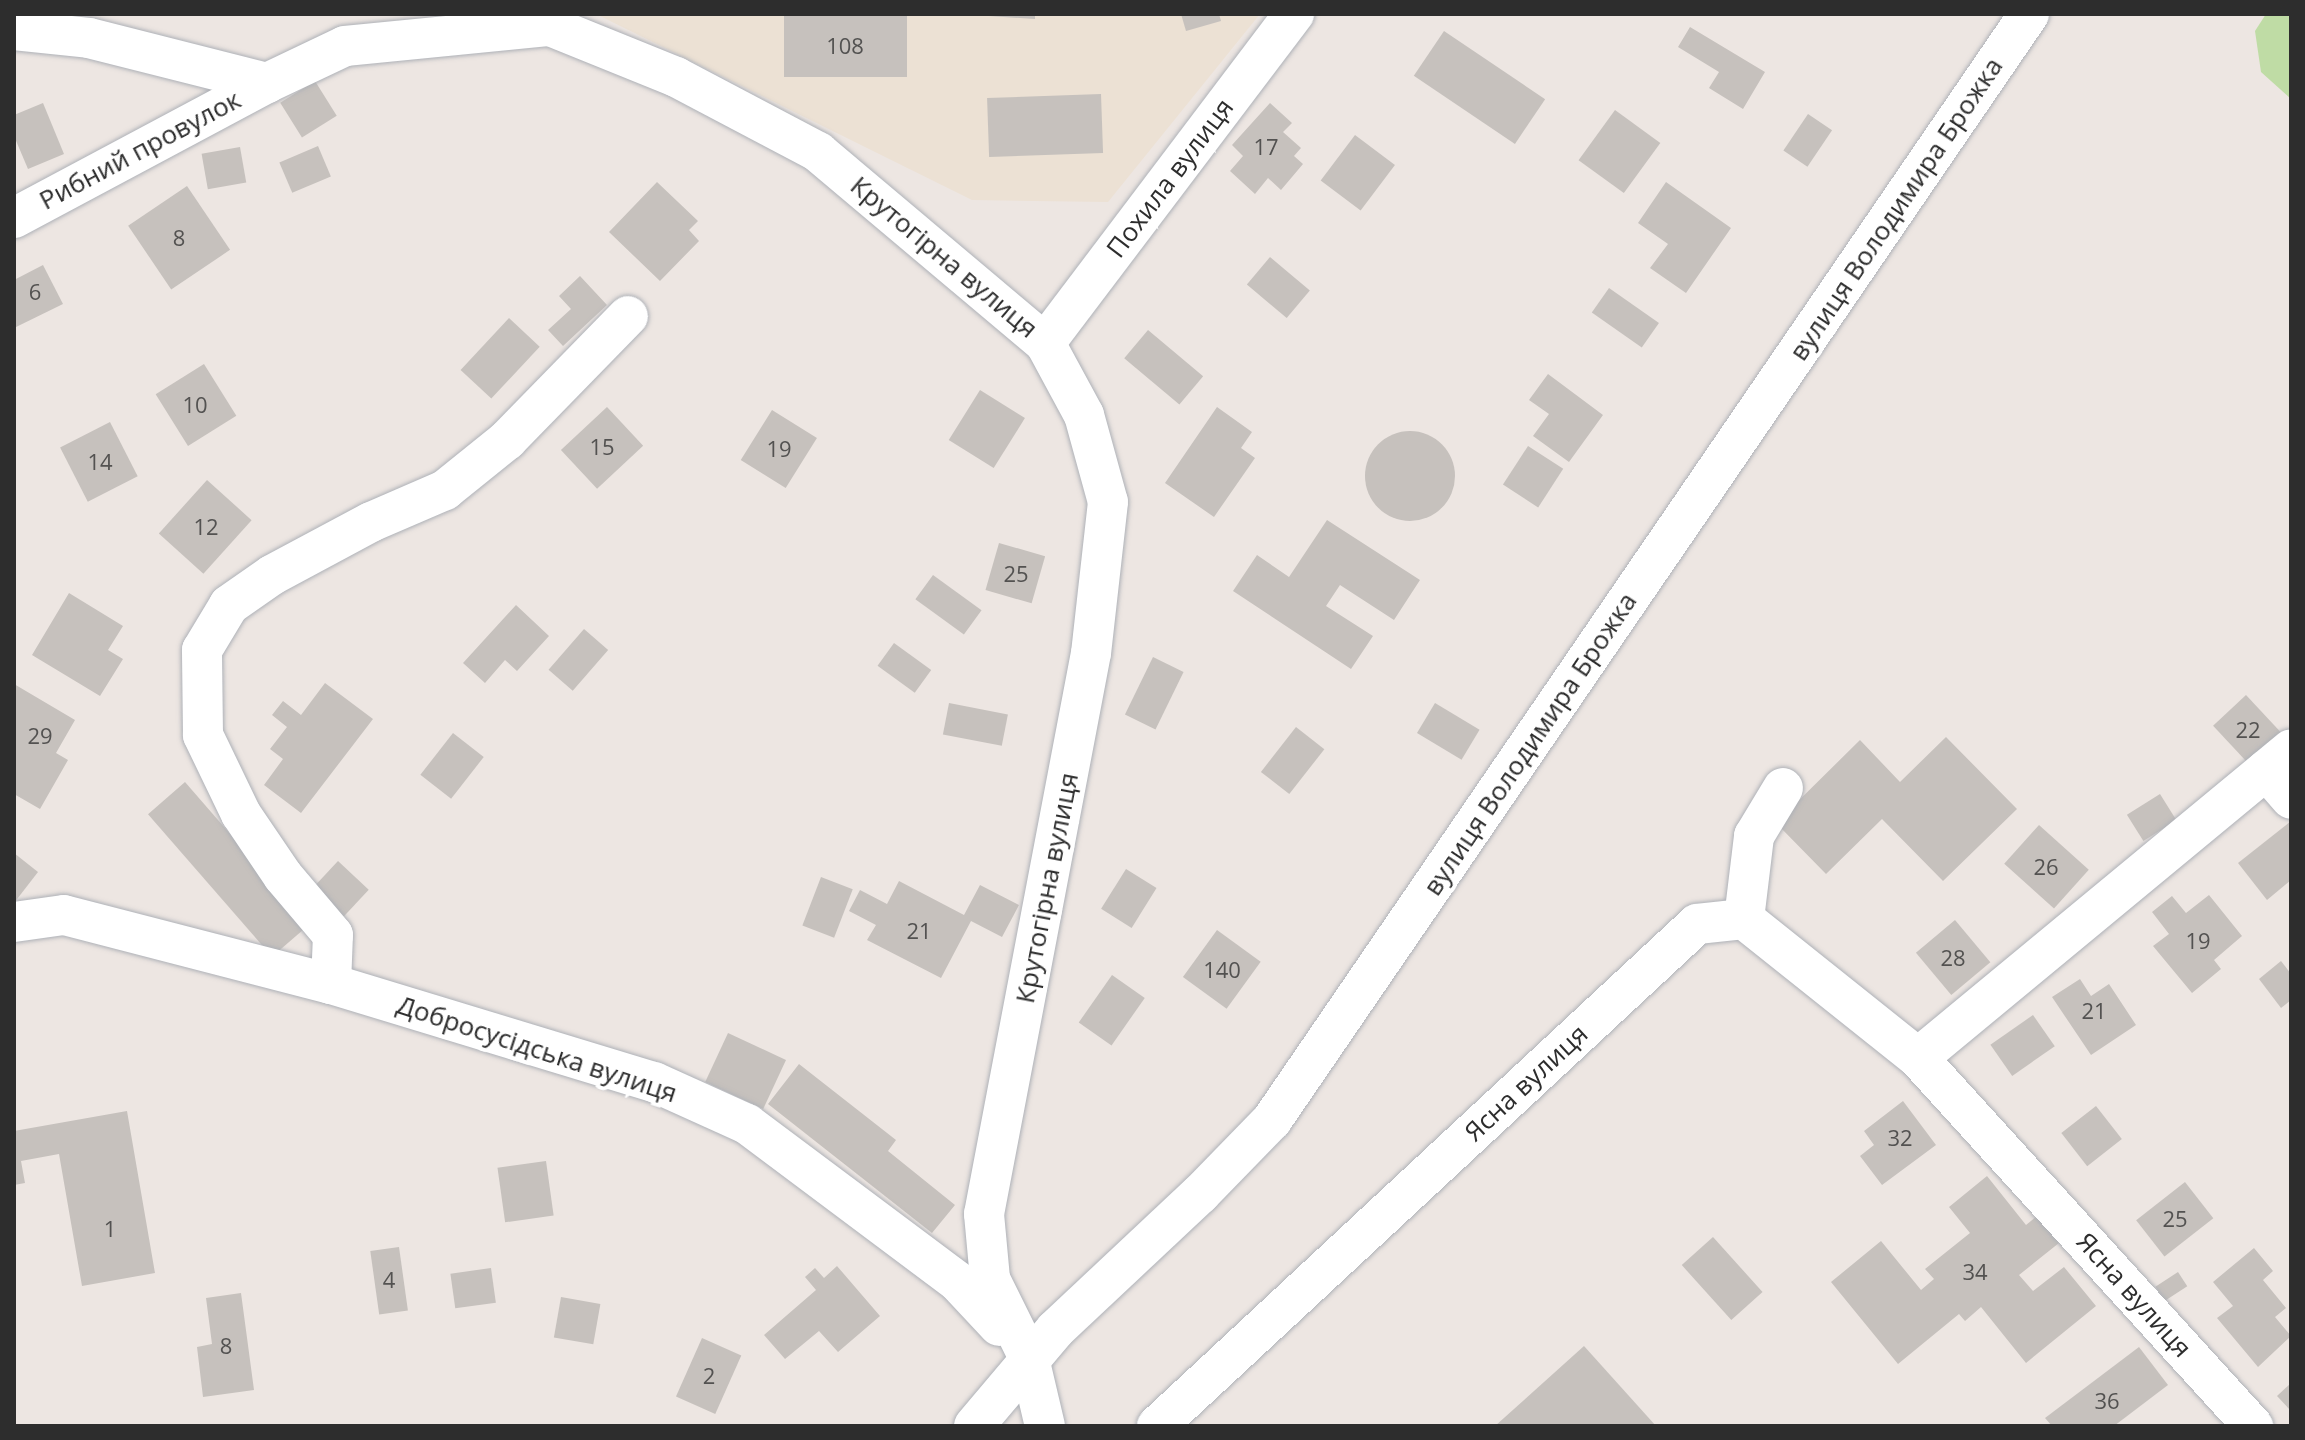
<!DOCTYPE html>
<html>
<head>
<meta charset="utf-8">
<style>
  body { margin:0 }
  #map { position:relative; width:2305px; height:1440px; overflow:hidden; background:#ede6e2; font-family:"Open Sans",sans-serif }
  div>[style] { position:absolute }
  .education>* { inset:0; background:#ece1d4 }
  .green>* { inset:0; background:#bfdca5 }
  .building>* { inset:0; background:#c6c1bd; transform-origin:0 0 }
  .round { border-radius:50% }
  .roads { filter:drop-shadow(0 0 2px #aeb1b7) drop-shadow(0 0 2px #aeb1b7) }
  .street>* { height:40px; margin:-20px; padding:0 20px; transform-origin:20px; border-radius:20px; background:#fff }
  span { translate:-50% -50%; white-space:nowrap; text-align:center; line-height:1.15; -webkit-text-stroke:8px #fff; paint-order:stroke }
  .number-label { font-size:22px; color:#535251 }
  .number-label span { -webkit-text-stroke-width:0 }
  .street-label { font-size:26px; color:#2d2d2d }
  .frame { position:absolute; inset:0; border:16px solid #2d2d2d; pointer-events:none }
</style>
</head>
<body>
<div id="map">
  <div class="education">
    <div style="clip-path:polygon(596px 14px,1260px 14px,1108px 202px,972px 200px)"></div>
  </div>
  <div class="green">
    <div style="clip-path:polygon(2266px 14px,2291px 14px,2291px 99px,2261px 72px,2255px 31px)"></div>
  </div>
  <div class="building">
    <div style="left:784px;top:14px;width:123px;height:63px"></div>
    <div style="clip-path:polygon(989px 14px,1035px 14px,1035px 19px,989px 16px)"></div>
    <div style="clip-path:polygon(1181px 14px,1219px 14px,1221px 21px,1186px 31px)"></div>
    <div style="clip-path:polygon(1690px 27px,1765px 72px,1743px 109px,1709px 88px,1719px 72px,1678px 47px)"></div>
    <div style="left:1444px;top:31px;width:122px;height:54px;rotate:34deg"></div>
    <div style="left:315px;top:81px;width:41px;height:41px;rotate:58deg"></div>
    <div style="left:1101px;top:94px;width:59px;height:114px;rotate:88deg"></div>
    <div style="clip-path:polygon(43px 103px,64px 154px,28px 169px,14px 136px,14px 115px)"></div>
    <div style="clip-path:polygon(1270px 103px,1292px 123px,1283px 132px,1301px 148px,1294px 156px,1303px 164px,1281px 190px,1268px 178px,1255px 194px,1230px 171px,1243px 156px,1232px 145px)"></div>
    <div style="left:1615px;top:110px;width:56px;height:62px;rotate:36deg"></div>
    <div style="left:1808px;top:114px;width:29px;height:44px;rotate:34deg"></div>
    <div style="left:1355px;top:135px;width:50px;height:57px;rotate:37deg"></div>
    <div style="left:318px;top:146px;width:33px;height:42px;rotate:67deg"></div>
    <div style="left:240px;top:147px;width:36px;height:39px;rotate:80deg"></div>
    <div style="clip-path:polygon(657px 182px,698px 221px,689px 230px,699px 241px,660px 281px,609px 232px)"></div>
    <div style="clip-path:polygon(1666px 182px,1731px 228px,1686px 293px,1650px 268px,1668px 244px,1638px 223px)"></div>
    <div style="left:187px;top:186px;width:77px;height:71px;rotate:56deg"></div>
    <div style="left:1270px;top:257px;width:52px;height:36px;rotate:40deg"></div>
    <div style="clip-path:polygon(43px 265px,63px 304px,14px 328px,14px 280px)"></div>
    <div style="clip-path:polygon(580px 276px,607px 305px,563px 346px,548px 330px,571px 309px,559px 296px)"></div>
    <div style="left:1609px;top:288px;width:61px;height:30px;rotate:35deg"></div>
    <div style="left:509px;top:318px;width:42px;height:71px;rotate:43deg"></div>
    <div style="left:1148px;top:330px;width:72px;height:37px;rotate:40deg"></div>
    <div style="left:204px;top:364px;width:61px;height:57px;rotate:58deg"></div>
    <div style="clip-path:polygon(1548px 374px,1603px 415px,1569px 462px,1533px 436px,1549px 414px,1529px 400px)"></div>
    <div style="left:980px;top:390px;width:53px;height:59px;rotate:32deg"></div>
    <div style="left:607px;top:407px;width:53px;height:63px;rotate:47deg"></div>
    <div style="clip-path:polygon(1217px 407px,1252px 432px,1241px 448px,1255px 458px,1214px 517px,1165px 483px)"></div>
    <div style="left:772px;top:410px;width:53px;height:59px;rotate:32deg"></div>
    <div style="left:110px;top:422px;width:61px;height:56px;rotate:63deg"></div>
    <div class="round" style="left:1365px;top:431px;width:90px;height:90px"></div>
    <div style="left:1528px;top:446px;width:42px;height:46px;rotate:33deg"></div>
    <div style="left:207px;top:480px;width:60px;height:72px;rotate:42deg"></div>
    <div style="clip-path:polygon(1327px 520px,1420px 580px,1394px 620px,1340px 585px,1326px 606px,1373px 636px,1351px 669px,1233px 591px,1257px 555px,1289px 577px)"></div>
    <div style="left:999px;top:543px;width:48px;height:49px;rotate:16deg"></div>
    <div style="left:933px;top:575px;width:60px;height:30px;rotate:36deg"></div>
    <div style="clip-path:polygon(69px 593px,123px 626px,108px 650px,123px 659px,100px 696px,32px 655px)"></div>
    <div style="clip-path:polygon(516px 605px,549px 636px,517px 671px,505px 660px,485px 683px,463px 663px)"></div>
    <div style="left:584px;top:629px;width:32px;height:54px;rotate:41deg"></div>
    <div style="left:894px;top:643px;width:46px;height:28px;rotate:36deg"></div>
    <div style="left:1153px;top:657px;width:34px;height:64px;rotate:26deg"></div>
    <div style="clip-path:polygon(325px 683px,373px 719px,301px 813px,264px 785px,283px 759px,270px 749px,287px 727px,272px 715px,283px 701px,301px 715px)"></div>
    <div style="clip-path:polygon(14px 684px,75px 720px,56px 753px,68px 760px,40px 809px,14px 794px)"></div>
    <div style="left:2246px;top:695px;width:53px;height:45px;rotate:47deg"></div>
    <div style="left:949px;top:703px;width:60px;height:32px;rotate:11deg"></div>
    <div style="left:1435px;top:703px;width:52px;height:35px;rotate:31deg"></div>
    <div style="left:1296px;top:727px;width:36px;height:57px;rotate:38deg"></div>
    <div style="left:453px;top:733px;width:39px;height:53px;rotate:38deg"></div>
    <div style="clip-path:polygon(1946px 737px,2017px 809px,1943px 881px,1882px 819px,1826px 874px,1776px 823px,1860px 740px,1900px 782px)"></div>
    <div style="left:185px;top:782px;width:189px;height:49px;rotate:49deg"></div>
    <div style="left:2160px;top:794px;width:31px;height:39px;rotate:58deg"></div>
    <div style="clip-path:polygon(2291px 821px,2291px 880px,2267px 900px,2238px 863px)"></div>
    <div style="left:2039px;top:825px;width:67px;height:52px;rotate:42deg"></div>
    <div style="clip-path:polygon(14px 853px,38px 872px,14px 903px)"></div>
    <div style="left:338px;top:861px;width:42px;height:38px;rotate:43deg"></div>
    <div style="left:1126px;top:869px;width:36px;height:47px;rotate:32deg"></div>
    <div style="left:821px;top:877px;width:34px;height:52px;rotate:21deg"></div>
    <div style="clip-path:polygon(899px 881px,964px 915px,980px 885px,1019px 905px,1002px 937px,971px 921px,941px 978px,867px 940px,876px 925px,849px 911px,860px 890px,887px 904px)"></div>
    <div style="clip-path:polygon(2209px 895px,2242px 936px,2214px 960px,2221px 969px,2192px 993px,2153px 946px,2169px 934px,2152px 912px,2172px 896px,2186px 913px)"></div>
    <div style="left:1955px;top:920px;width:55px;height:51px;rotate:50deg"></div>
    <div style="left:1217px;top:930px;width:54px;height:58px;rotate:36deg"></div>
    <div style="clip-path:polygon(2281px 961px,2291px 974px,2291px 1000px,2281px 1008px,2259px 979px)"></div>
    <div style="left:1112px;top:975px;width:40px;height:58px;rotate:35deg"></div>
    <div style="clip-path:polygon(2080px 979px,2091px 996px,2109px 984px,2136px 1025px,2091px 1055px,2052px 997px)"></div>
    <div style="left:2033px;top:1015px;width:38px;height:52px;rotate:55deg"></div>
    <div style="left:728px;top:1033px;width:64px;height:54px;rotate:25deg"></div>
    <div style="clip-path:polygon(799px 1064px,896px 1140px,888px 1151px,955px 1205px,932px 1233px,768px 1104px)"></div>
    <div style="clip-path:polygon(1903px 1101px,1936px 1145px,1882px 1185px,1860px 1156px,1874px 1145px,1864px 1131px)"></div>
    <div style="left:2096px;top:1106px;width:42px;height:44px;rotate:52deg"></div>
    <div style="clip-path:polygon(127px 1111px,155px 1273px,82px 1286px,59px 1154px,21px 1161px,25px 1183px,14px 1185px,14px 1131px)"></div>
    <div style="left:546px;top:1161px;width:55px;height:49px;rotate:82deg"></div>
    <div style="clip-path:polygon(1987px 1176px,2026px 1225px,2037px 1216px,2059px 1243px,2019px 1275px,2033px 1291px,2064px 1267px,2096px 1306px,2026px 1363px,1981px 1307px,1965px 1321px,1959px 1314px,1898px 1364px,1831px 1282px,1881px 1241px,1921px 1290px,1934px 1279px,1925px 1269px,1970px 1233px,1949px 1207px)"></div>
    <div style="left:2185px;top:1182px;width:46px;height:62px;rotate:52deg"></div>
    <div style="left:1713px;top:1237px;width:74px;height:42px;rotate:48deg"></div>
    <div style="left:399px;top:1247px;width:64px;height:29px;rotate:82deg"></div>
    <div style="clip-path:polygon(2254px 1248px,2273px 1271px,2263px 1280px,2286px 1308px,2275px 1317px,2291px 1336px,2258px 1367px,2217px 1318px,2233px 1306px,2213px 1282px)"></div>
    <div style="clip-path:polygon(837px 1266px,880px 1316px,838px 1352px,819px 1331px,785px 1359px,764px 1335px,816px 1290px,805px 1277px,815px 1268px,824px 1278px)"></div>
    <div style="left:491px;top:1268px;width:35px;height:41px;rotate:82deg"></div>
    <div style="left:2178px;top:1272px;width:17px;height:27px;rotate:57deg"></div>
    <div style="clip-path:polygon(241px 1293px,254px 1390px,203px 1397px,197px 1347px,212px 1344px,206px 1298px)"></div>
    <div style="left:561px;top:1297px;width:40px;height:41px;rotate:10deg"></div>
    <div style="left:702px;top:1338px;width:43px;height:64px;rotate:24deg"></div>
    <div style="clip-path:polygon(1584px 1346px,1656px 1426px,1495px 1426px)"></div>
    <div style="clip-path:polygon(2139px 1347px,2168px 1385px,2114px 1426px,2052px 1426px,2045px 1418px)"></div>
    <div style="clip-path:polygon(2291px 1383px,2291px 1411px,2277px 1396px)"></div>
  </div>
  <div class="roads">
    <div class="street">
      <div style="left:14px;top:30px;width:75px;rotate:6.1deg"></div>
      <div style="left:89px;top:38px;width:184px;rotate:14.2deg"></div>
      <div style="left:14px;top:218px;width:287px;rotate:-28.1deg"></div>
      <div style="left:267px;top:83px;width:86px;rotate:-25.4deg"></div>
      <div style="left:345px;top:46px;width:206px;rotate:-5.6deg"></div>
      <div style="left:550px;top:26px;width:136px;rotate:22deg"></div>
      <div style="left:676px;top:77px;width:161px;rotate:27.8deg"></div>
      <div style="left:818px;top:152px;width:297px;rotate:40.1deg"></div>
      <div style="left:1045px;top:343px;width:82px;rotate:61.6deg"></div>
      <div style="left:1084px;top:415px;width:90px;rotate:74.6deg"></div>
      <div style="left:1108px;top:502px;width:152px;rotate:96.4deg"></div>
      <div style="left:1091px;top:653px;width:571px;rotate:100.8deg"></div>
      <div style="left:984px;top:1214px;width:65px;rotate:84.7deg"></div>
      <div style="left:990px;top:1279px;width:88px;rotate:63.7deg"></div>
      <div style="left:1029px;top:1358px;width:70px;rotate:76.8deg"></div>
      <div style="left:1045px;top:343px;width:413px;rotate:-52.9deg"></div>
      <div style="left:2266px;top:770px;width:38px;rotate:49deg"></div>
      <div style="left:1744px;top:919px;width:84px;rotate:-83.1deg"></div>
      <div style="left:1754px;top:836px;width:56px;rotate:-58.9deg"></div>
      <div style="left:14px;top:922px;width:50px;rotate:-8deg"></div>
      <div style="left:64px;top:915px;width:276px;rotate:14.5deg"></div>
      <div style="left:331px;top:984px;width:338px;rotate:16.9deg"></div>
      <div style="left:654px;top:1082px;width:102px;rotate:24.3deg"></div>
      <div style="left:747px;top:1124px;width:264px;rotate:36.8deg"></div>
      <div style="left:958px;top:1282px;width:60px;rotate:47deg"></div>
      <div style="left:331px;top:984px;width:49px;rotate:-87.7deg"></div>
      <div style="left:333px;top:935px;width:77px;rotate:-130.3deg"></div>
      <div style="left:283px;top:876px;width:75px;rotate:-124.1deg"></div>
      <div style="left:241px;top:814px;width:88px;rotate:-115.7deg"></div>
      <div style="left:203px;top:735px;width:85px;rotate:-90.7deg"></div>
      <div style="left:202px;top:650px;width:52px;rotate:-59deg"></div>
      <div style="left:229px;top:605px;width:52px;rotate:-34.9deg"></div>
      <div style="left:272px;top:575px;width:112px;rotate:-28.2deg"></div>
      <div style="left:371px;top:522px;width:81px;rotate:-23.4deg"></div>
      <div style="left:445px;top:490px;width:80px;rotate:-38.9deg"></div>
      <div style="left:507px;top:440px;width:173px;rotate:-45.7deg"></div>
      <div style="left:1918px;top:1058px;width:484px;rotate:-39.6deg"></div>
      <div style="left:974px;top:1426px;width:126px;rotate:-49.8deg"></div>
      <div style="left:1055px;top:1330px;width:199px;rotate:-43.2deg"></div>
      <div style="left:1200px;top:1194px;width:103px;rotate:-45.8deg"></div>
      <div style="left:1272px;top:1120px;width:1340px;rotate:-55.61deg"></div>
      <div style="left:1157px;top:1426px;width:737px;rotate:-42.91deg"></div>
      <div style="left:1697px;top:924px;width:47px;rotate:-6.1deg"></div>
      <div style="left:1744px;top:919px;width:223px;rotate:38.6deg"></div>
      <div style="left:1918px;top:1058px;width:498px;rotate:47.7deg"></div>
    </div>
  </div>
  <div class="number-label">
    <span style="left:845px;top:46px">108</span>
    <span style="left:1266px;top:147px">17</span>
    <span style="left:179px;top:238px">8</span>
    <span style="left:35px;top:292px">6</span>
    <span style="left:195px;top:405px">10</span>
    <span style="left:602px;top:447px">15</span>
    <span style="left:779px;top:449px">19</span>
    <span style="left:100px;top:462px">14</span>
    <span style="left:206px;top:527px">12</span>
    <span style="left:1016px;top:574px">25</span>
    <span style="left:2248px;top:730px">22</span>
    <span style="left:40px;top:736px">29</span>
    <span style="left:2046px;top:867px">26</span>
    <span style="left:919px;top:931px">21</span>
    <span style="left:2198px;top:941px">19</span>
    <span style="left:1953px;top:958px">28</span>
    <span style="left:1222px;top:970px">140</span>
    <span style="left:2094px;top:1011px">21</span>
    <span style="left:1900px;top:1138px">32</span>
    <span style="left:2175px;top:1219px">25</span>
    <span style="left:110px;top:1229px">1</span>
    <span style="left:1975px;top:1272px">34</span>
    <span style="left:389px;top:1280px">4</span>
    <span style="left:226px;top:1346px">8</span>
    <span style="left:709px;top:1376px">2</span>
    <span style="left:2107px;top:1401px">36</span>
  </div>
  <div class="street-label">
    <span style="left:140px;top:150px;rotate:-28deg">Рибний провулок</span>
    <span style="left:1170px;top:178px;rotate:-53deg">Похила вулиця</span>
    <span style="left:1896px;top:209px;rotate:-56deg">вулиця Володимира Брожка</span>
    <span style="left:944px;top:257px;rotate:40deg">Крутогірна вулиця</span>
    <span style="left:1530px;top:744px;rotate:-56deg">вулиця Володимира Брожка</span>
    <span style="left:1047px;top:888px;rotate:-79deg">Крутогірна вулиця</span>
    <span style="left:537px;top:1049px;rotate:18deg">Добросусідська вулиця</span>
    <span style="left:1526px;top:1083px;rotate:-43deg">Ясна вулиця</span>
    <span style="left:2134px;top:1295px;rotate:48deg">Ясна вулиця</span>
  </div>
  <div class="frame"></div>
</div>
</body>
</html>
